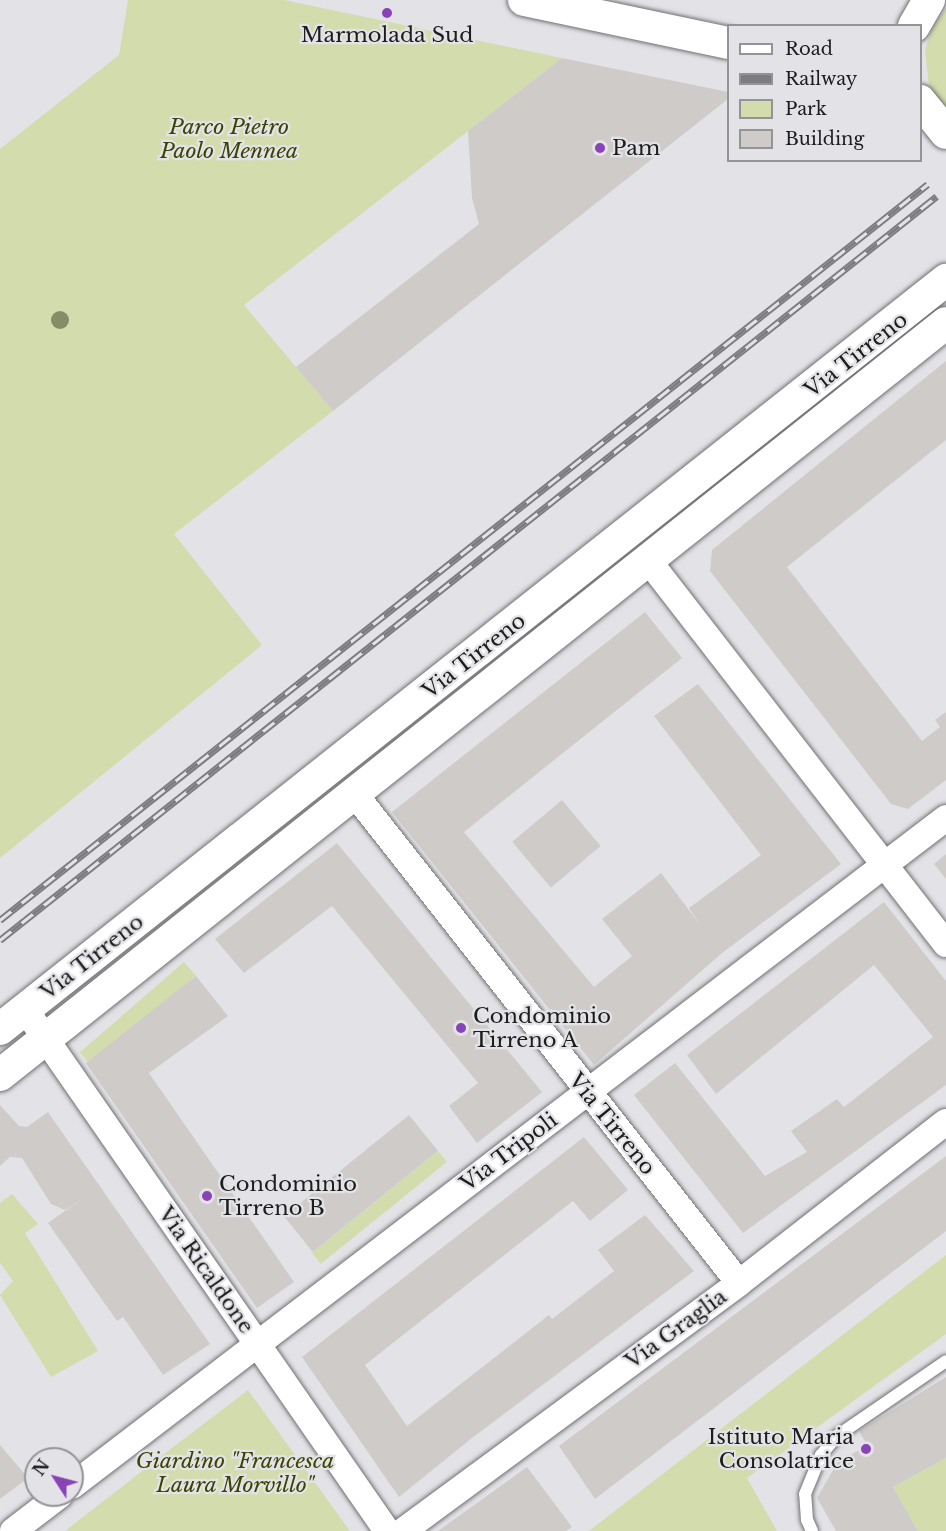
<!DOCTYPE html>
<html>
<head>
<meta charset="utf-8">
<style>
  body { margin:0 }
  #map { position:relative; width:946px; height:1531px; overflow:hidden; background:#e3e3e7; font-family:"Libre Baskerville",serif }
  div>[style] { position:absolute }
  .green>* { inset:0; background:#d2dcad; transform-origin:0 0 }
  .building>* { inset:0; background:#cfcbc9; transform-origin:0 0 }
  .roads { filter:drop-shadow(0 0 2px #717175) drop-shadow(0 0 2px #717175) }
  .service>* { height:12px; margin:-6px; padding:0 6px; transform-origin:6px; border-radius:6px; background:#fff }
  .minor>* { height:26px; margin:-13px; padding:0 13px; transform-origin:13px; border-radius:13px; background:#fff }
  .tertiary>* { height:32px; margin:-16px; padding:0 16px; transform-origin:16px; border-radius:16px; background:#fff }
  .rail>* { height:7px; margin-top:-3.5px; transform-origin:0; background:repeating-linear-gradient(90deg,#e3e3e7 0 14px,#7d7d80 0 28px); box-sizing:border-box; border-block:2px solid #7d7d80 }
  .trees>* { width:18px; height:18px; margin:-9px; border-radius:50%; background:#878c68 }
  .dots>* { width:16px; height:16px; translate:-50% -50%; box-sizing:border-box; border:3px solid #e3e3e7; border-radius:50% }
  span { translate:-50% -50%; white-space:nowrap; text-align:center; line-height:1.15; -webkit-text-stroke:4.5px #e3e3e7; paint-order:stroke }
  .poi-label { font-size:21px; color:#1d1d1e }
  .left { translate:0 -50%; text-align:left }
  .right { translate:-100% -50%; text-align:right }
  .park-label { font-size:21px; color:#3b4400; font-style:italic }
  .street-label { font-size:21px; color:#1d1d1e }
  .legend { position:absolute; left:727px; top:24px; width:195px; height:138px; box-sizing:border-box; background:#e3e3e7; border:2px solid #949497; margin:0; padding:8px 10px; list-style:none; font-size:18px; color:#1d1d1e }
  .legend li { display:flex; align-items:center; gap:12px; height:30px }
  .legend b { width:30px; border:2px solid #949497 }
  .north { position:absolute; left:24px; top:1447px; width:60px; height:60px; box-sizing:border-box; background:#e3e3e7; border:2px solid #949497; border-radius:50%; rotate:306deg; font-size:16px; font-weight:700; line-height:24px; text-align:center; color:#1d1d1e }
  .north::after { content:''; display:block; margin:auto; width:21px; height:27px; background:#8843b7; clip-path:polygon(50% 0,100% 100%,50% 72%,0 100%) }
</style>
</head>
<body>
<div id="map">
  <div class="green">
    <div style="clip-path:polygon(128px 0,284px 0,562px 58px,244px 305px,333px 411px,174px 534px,262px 645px,0 858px,0 149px,119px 55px)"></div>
    <div style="clip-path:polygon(946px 9px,946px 112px,929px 86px,925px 50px,932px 28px)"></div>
    <div style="left:184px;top:962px;width:18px;height:138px;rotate:49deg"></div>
    <div style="left:438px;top:1151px;width:14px;height:162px;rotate:51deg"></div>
    <div style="clip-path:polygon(12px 1194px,38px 1224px,25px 1233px,98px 1351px,51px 1377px,0 1295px,13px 1281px,0 1263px,0 1203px)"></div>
    <div style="clip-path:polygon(946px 1255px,946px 1334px,747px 1478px,777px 1531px,589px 1531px)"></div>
    <div style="clip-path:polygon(248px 1390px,350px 1531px,65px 1531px,155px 1461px)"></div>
    <div style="clip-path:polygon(946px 1458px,946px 1531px,918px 1531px,893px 1487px)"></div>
  </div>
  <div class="building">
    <div style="clip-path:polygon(562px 58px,728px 92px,728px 99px,333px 411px,296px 367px,479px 224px,472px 198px,468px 131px)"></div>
    <div style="clip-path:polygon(946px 361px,946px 440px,787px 567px,922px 741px,940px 727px,935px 720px,946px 712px,946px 780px,908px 809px,891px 804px,710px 571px,712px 550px)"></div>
    <div style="clip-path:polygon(645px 612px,682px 658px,464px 832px,594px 987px,632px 956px,602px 919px,661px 873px,701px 926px,689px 908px,761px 855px,654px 716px,698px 684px,841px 864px,722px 953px,594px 1065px,392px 812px)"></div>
    <div style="left:562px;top:800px;width:60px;height:65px;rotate:50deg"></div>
    <div style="clip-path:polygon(337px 843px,542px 1092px,477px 1143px,449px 1106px,478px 1083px,332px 906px,244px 973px,215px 939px)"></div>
    <div style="clip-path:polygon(946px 854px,946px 879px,934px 864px)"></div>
    <div style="clip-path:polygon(884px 902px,946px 981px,946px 1085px,743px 1233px,634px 1095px,675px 1063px,765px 1176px,807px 1152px,791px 1131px,837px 1099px,844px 1107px,933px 1037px,874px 965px,716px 1094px,687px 1055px)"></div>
    <div style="clip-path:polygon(196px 976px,228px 1016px,149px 1073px,294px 1282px,257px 1308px,86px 1063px)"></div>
    <div style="clip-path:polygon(0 1105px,19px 1126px,27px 1127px,48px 1112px,210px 1344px,163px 1375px,123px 1317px,117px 1321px,48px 1223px,83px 1198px,65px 1210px,51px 1204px,22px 1158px,10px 1157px,0 1166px)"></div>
    <div style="left:409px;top:1115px;width:46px;height:161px;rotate:51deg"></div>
    <div style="clip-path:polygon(584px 1137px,628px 1190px,590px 1221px,573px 1201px,365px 1365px,407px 1426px,549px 1315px,552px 1319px,614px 1271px,598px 1250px,645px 1215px,694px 1271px,472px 1438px,399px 1497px,302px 1357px)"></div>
    <div style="clip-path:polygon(946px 1156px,946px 1231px,595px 1499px,559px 1446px)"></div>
    <div style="clip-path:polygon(946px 1377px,946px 1458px,893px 1487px,918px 1531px,836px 1531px,817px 1498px,837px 1463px,867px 1445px,859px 1431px)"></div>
    <div style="clip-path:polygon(0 1445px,28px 1478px,0 1499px)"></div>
    <div style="clip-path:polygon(527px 1467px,572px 1527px,566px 1531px,438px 1531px)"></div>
  </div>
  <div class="roads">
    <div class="service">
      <div style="left:812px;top:1531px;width:12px;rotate:-114deg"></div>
      <div style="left:807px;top:1520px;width:26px;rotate:-94deg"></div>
      <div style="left:805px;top:1494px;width:42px;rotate:-67.7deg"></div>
      <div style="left:821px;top:1455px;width:25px;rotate:-50deg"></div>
      <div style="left:837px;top:1436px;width:132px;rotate:-34.5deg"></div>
    </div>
    <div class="minor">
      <div style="left:648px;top:560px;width:486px;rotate:52.2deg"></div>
      <div style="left:354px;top:793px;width:623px;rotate:51.84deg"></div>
      <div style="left:25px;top:1009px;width:635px;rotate:55.26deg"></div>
      <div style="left:72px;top:1486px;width:1100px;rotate:-37.39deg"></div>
      <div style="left:13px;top:1531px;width:59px;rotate:-37.5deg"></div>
      <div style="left:403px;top:1531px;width:418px;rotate:-36.4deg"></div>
      <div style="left:739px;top:1283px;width:262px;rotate:-37.9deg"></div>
    </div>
    <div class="tertiary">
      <div style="left:524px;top:0;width:208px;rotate:11.9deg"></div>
      <div style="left:914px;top:26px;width:30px;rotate:-60deg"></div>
      <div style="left:920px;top:101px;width:41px;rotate:50.9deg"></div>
      <div style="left:0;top:1029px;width:1207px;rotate:-38.37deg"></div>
      <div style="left:0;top:1075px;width:1208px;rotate:-38.48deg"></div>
    </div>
  </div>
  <div class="rail">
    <div style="left:0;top:920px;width:1184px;rotate:-38.42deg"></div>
    <div style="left:0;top:940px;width:1196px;rotate:-38.45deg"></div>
  </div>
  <div class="trees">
    <div style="left:60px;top:320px"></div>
  </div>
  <div class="dots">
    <div style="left:387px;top:13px;background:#8843b7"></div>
    <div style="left:600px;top:148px;background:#8843b7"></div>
    <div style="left:461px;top:1028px;background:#8843b7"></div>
    <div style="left:207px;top:1196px;background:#8843b7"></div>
    <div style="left:866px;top:1449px;background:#8843b7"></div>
  </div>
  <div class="poi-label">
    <span style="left:387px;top:35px">Marmolada Sud</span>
    <span class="left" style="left:612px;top:148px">Pam</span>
    <span class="left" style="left:473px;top:1028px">Condominio<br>Tirreno A</span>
    <span class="left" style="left:219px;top:1196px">Condominio<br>Tirreno B</span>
    <span class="right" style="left:854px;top:1449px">Istituto Maria<br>Consolatrice</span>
  </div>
  <div class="park-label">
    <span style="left:229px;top:139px">Parco Pietro<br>Paolo Mennea</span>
    <span style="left:235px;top:1473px">Giardino "Francesca<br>Laura Morvillo"</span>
  </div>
  <div class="street-label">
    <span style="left:856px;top:355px;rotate:-38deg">Via Tirreno</span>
    <span style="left:474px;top:656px;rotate:-38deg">Via Tirreno</span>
    <span style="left:92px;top:957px;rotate:-38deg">Via Tirreno</span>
    <span style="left:612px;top:1124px;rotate:51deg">Via Tirreno</span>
    <span style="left:509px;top:1152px;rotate:-37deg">Via Tripoli</span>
    <span style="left:206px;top:1270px;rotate:55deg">Via Ricaldone</span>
    <span style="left:676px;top:1329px;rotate:-36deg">Via Graglia</span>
  </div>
  <ul class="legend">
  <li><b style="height:8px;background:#fff"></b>Road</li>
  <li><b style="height:8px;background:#7d7d80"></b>Railway</li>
  <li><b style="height:16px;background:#d2dcad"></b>Park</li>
  <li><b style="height:16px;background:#cfcbc9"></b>Building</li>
  </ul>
  <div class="north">N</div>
</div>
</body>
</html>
